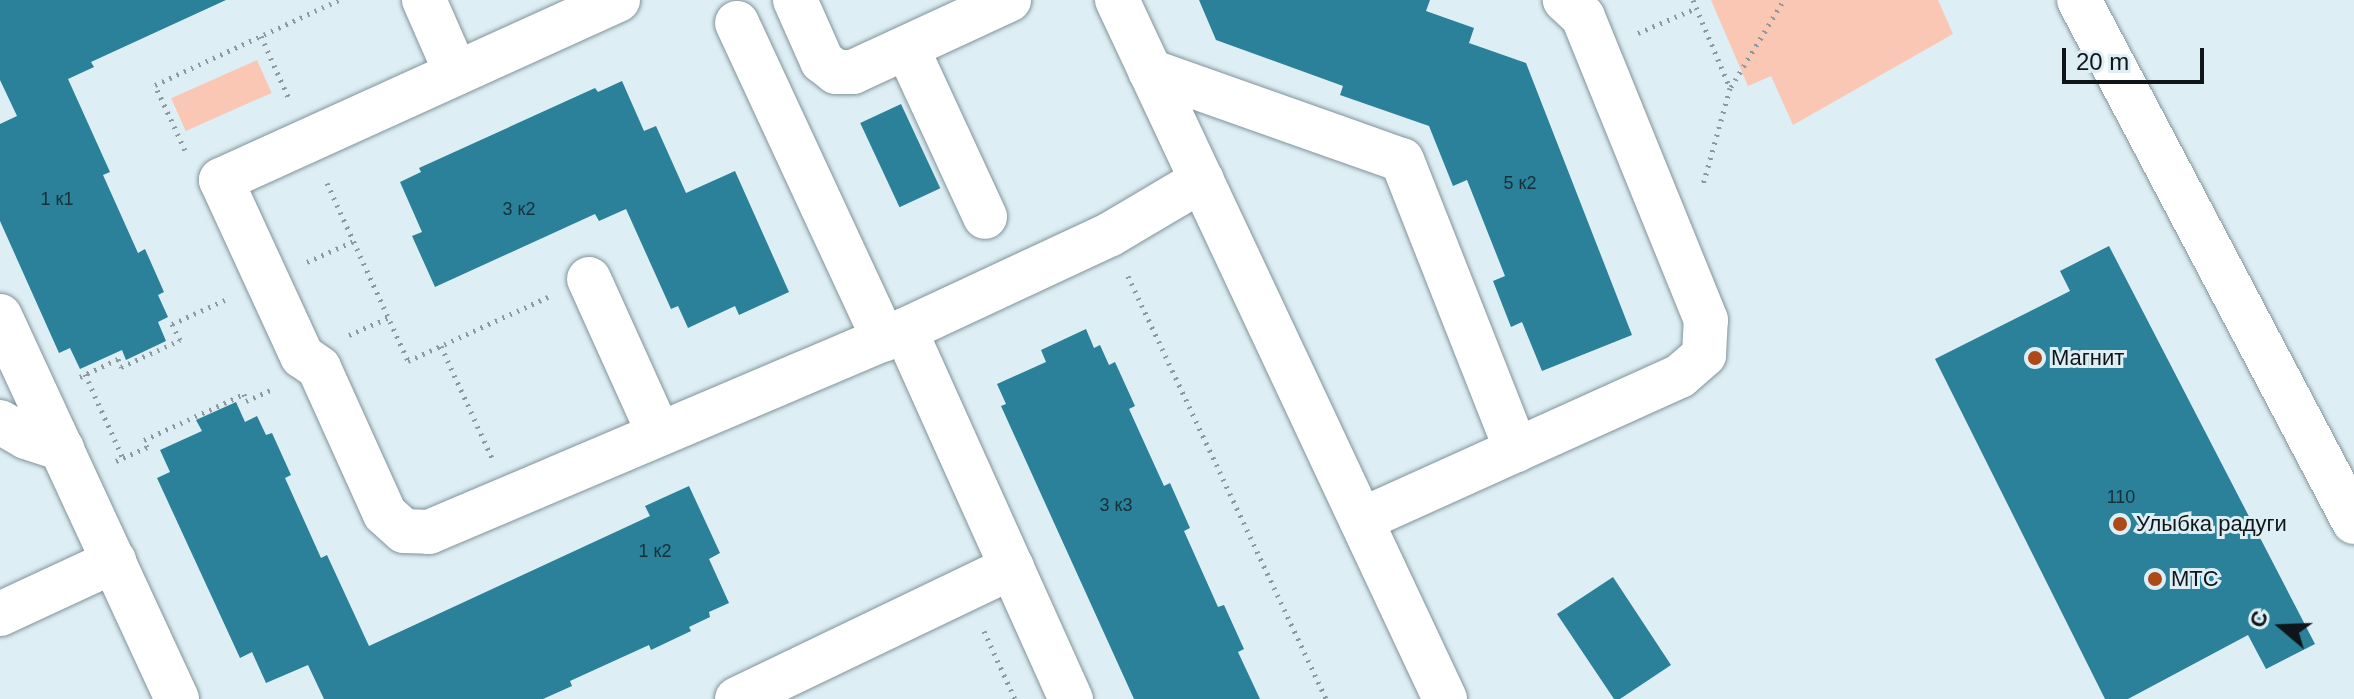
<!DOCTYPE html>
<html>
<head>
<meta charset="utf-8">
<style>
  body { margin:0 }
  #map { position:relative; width:2354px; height:699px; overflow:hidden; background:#ddeff5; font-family:Arial,sans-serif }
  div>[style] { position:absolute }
  .green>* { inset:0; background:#f9c7b3; transform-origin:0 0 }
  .building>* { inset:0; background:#2a8199; transform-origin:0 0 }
  .path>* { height:5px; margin-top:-2.5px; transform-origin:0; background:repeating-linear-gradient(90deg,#8c999e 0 2px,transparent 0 8px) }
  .roads { filter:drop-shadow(0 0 2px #829399) drop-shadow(0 0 2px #829399) }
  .minor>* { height:44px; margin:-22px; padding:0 22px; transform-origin:22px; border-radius:22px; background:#fff }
  .dots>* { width:22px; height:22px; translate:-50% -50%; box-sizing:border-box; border:4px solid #ddeff5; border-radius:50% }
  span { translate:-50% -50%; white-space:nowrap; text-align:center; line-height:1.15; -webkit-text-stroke:6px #ddeff5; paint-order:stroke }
  .number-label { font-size:18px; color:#163038 }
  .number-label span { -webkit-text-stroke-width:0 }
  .poi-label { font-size:22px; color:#0f1518 }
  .left { translate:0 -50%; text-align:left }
  .north { position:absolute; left:2242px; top:587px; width:80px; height:80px; -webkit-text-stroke:6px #ddeff5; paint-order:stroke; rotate:289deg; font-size:22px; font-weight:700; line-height:32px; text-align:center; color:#0f1518 }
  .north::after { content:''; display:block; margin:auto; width:28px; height:36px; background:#0f1518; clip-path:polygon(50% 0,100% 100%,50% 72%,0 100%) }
  .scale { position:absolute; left:2062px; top:48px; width:142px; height:36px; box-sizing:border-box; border:4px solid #0f1518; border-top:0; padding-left:10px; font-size:24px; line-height:28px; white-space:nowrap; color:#0f1518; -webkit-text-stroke:6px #ddeff5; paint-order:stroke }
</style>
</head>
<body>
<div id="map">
  <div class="green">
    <div style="clip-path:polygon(1711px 0,1938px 0,1953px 34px,1793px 125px,1771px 76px,1748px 86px)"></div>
    <div style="left:257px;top:60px;width:36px;height:94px;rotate:66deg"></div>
  </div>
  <div class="building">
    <div style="clip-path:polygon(0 0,226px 0,91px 62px,94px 67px,68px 79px,110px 172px,103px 175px,138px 253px,145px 249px,164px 292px,158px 295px,168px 317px,158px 322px,166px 341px,126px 360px,122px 350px,80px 369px,70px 348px,59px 353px,0 221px,0 124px,17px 116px,0 80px)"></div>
    <div style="clip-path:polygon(1199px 0,1430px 0,1426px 11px,1474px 28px,1469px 43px,1526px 63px,1632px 335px,1542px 371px,1522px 322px,1511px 327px,1493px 281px,1505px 276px,1467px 180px,1453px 186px,1429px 126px,1340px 95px,1343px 86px,1216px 40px)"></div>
    <div style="clip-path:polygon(622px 81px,644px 131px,656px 126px,686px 193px,735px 171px,789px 292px,739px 315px,735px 306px,688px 328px,678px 306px,671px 309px,626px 209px,599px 221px,595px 214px,435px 287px,412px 236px,422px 232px,400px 182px,421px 172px,419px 168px,595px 88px,598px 92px)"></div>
    <div style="left:901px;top:104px;width:93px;height:45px;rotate:65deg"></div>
    <div style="clip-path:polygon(2109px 246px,2315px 644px,2266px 669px,2248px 635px,2128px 699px,2105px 699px,1935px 359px,2070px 291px,2060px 271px)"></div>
    <div style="clip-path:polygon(1086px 329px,1094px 348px,1100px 345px,1109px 365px,1115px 362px,1135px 406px,1129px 409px,1164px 486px,1170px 483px,1190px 528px,1184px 531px,1218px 607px,1224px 605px,1244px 649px,1238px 652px,1260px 699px,1134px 699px,1001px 406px,1006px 404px,997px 384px,1046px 362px,1041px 350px)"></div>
    <div style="clip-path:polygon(236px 402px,245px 422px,257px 416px,266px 435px,272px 433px,291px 475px,285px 478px,321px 558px,327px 555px,369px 646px,650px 516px,645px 506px,689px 486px,720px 553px,709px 559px,729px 603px,709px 612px,710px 617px,689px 627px,691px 631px,651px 650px,649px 645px,570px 681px,572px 686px,543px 699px,324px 699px,308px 665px,266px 683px,252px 652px,240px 658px,157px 478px,170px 472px,160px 450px,202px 431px,196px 420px)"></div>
    <div style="clip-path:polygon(1613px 577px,1671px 665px,1620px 699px,1614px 699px,1557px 614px)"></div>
  </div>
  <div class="path">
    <div style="left:1693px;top:0;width:95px;rotate:67.2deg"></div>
    <div style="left:1730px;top:88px;width:101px;rotate:105.6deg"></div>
    <div style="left:1638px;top:33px;width:63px;rotate:-23.3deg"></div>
    <div style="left:261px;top:36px;width:71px;rotate:66deg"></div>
    <div style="left:1731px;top:87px;width:102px;rotate:-58.7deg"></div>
    <div style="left:185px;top:150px;width:72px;rotate:-114.8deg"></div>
    <div style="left:155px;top:85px;width:203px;rotate:-24.8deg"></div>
    <div style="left:327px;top:183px;width:196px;rotate:65.5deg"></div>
    <div style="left:408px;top:361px;width:154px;rotate:-24.6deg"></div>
    <div style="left:307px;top:262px;width:51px;rotate:-24.1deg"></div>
    <div style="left:1128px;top:276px;width:467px;rotate:64.9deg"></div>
    <div style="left:349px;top:335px;width:43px;rotate:-23.6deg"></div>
    <div style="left:441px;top:346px;width:123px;rotate:65.5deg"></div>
    <div style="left:85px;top:374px;width:92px;rotate:65.7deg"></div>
    <div style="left:80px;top:377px;width:42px;rotate:-25.3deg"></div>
    <div style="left:118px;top:359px;width:9px;rotate:69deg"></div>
    <div style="left:121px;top:367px;width:65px;rotate:-24.6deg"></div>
    <div style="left:180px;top:340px;width:18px;rotate:-117deg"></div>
    <div style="left:172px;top:324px;width:58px;rotate:-24.4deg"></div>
    <div style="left:116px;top:461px;width:34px;rotate:-24deg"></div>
    <div style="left:147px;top:447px;width:8px;rotate:-113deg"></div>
    <div style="left:144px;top:440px;width:110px;rotate:-24.7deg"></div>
    <div style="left:244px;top:394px;width:7px;rotate:74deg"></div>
    <div style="left:246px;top:401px;width:27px;rotate:-24deg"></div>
    <div style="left:984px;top:631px;width:75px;rotate:65.5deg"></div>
  </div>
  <div class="roads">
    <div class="minor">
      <div style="left:424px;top:0;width:80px;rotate:66.3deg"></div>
      <div style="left:618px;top:0;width:436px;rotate:155.6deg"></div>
      <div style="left:221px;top:180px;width:194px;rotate:65.3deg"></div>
      <div style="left:302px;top:356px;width:21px;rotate:35deg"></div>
      <div style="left:319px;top:368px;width:160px;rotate:65.7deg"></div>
      <div style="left:385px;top:514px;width:25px;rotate:42deg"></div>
      <div style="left:404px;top:531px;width:25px;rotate:2deg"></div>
      <div style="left:429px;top:532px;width:517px;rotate:-22.99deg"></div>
      <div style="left:905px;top:330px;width:225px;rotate:-25deg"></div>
      <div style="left:1109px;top:235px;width:108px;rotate:-30.6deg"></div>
      <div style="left:795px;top:0;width:67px;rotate:66.1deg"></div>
      <div style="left:822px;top:61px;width:18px;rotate:38deg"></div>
      <div style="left:836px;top:72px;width:17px"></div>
      <div style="left:853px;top:72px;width:172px;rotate:-24.8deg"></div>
      <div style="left:1117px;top:0;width:772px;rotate:64.86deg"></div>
      <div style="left:2079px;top:0;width:590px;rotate:62.22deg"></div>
      <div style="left:737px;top:23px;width:349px;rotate:65.1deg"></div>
      <div style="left:907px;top:48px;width:186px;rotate:65.2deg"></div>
      <div style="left:1150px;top:71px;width:267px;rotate:19.5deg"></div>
      <div style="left:1402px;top:160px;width:312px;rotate:68.5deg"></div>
      <div style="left:589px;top:279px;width:170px;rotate:65.7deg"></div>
      <div style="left:0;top:316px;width:422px;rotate:65.2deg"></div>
      <div style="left:905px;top:330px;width:405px;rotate:65.8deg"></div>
      <div style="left:0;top:422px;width:30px;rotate:30deg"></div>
      <div style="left:26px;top:437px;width:38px;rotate:18deg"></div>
      <div style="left:1361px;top:520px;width:350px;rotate:-24.3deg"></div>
      <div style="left:1680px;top:376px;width:32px;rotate:-41deg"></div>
      <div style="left:1704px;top:355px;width:35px;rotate:-87deg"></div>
      <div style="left:1706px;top:320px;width:327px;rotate:-112.1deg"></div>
      <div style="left:1583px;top:17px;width:25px;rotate:-137deg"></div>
      <div style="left:0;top:614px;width:126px;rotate:-24.9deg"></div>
      <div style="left:737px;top:699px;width:305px;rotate:-25.6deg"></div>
    </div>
  </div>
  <div class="dots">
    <div style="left:2035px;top:358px;background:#ad4918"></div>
    <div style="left:2120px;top:524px;background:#ad4918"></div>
    <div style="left:2155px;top:579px;background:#ad4918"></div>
  </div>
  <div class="number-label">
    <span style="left:1520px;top:183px">5 к2</span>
    <span style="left:57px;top:199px">1 к1</span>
    <span style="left:519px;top:209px">3 к2</span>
    <span style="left:2121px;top:497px">110</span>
    <span style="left:1116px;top:505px">3 к3</span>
    <span style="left:655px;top:551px">1 к2</span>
  </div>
  <div class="poi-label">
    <span class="left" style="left:2051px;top:358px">Магнит</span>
    <span class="left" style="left:2136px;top:524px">Улыбка радуги</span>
    <span class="left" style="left:2171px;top:579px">МТС</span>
  </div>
  <div class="north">С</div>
  <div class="scale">20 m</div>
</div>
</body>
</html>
